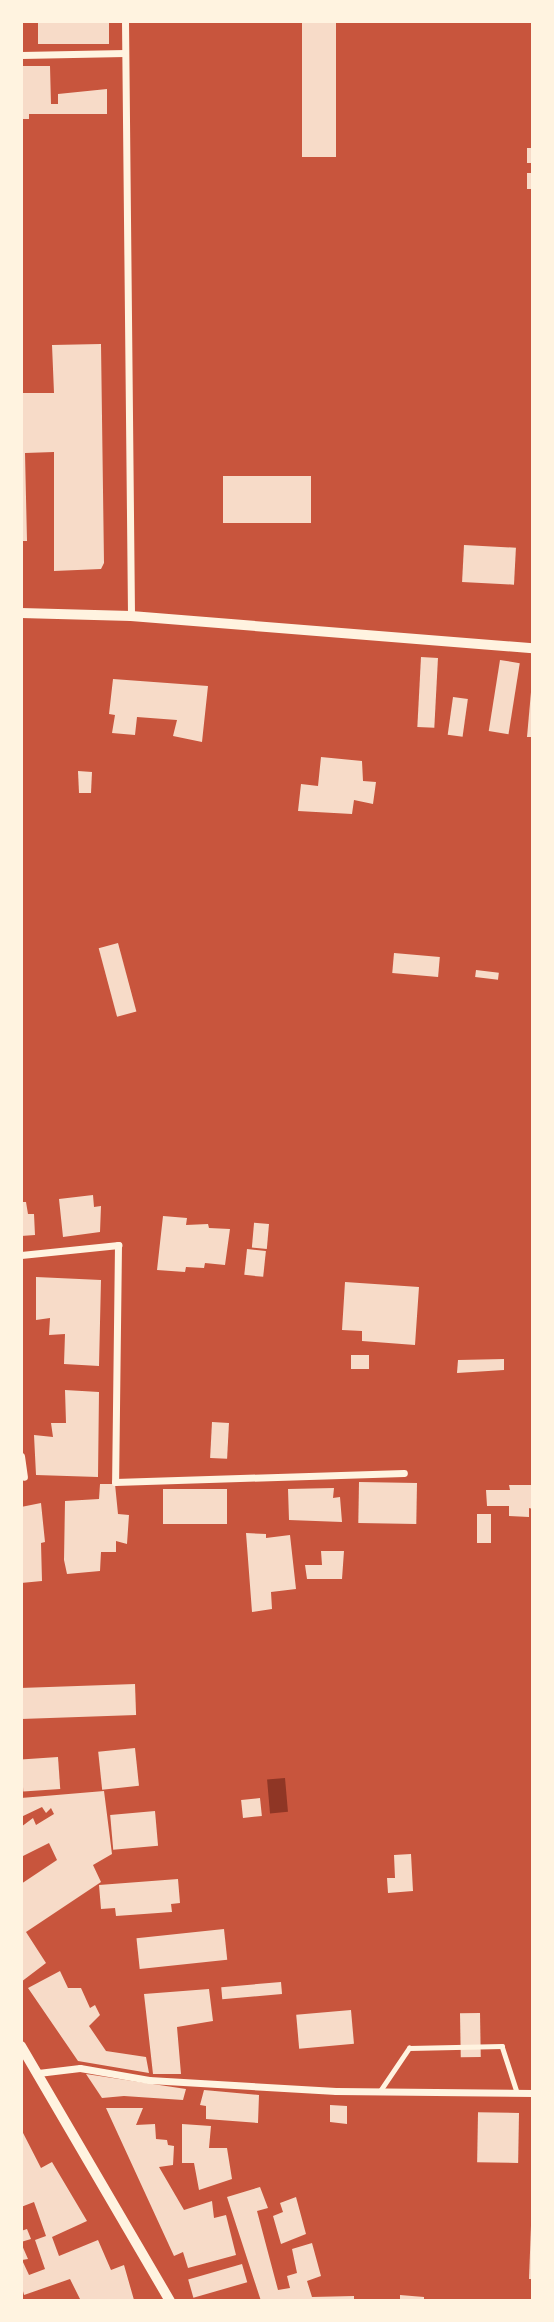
<!DOCTYPE html>
<html>
<head>
<meta charset="utf-8">
<style>
  body { margin:0 }
  #map { position:relative; width:554px; height:2322px; overflow:hidden; background:#c8553d; font-family:"Playfair Display",serif }
  div>[style] { position:absolute }
  .water>* { inset:0; background:#8f3625; transform-origin:0 0 }
  .building>* { inset:0; background:#f7dbc8; transform-origin:0 0 }
  .service>* { height:4.5px; margin:-2.25px; padding:0 2.25px; transform-origin:2.25px; border-radius:2.25px; background:#fff3e0 }
  .minor>* { height:7px; margin:-3.5px; padding:0 3.5px; transform-origin:3.5px; border-radius:3.5px; background:#fff3e0 }
  .tertiary>* { height:10px; margin:-5px; padding:0 5px; transform-origin:5px; border-radius:5px; background:#fff3e0 }
  span { translate:-50% -50%; white-space:nowrap; text-align:center; line-height:1.15; -webkit-text-stroke:6px #fff3e0; paint-order:stroke }
  .frame { position:absolute; inset:0; border:23px solid #fff3e0; pointer-events:none }
</style>
</head>
<body>
<div id="map">
  <div class="water">
    <div style="left:285px;top:1778px;width:34px;height:18px;rotate:85deg"></div>
  </div>
  <div class="building">
    <div style="left:38px;top:21px;width:71px;height:23px"></div>
    <div style="left:302px;top:21px;width:34px;height:136px"></div>
    <div style="clip-path:polygon(21px 66px,50px 66px,51px 104px,58px 104px,58px 94px,107px 89px,107px 114px,29px 114px,29px 119px,21px 119px)"></div>
    <div style="left:527px;top:148px;width:6px;height:15px"></div>
    <div style="left:527px;top:173px;width:6px;height:16px"></div>
    <div style="clip-path:polygon(101px 344px,104px 563px,101px 569px,54px 571px,54px 452px,25px 453px,27px 541px,21px 541px,21px 393px,54px 393px,52px 345px)"></div>
    <div style="left:223px;top:476px;width:88px;height:47px"></div>
    <div style="left:464px;top:545px;width:52px;height:37px;rotate:3deg"></div>
    <div style="left:421px;top:657px;width:17px;height:70px;rotate:3deg"></div>
    <div style="left:500px;top:660px;width:20px;height:72px;rotate:9deg"></div>
    <div style="clip-path:polygon(113px 679px,208px 686px,202px 742px,173px 736px,177px 720px,137px 717px,135px 735px,112px 733px,115px 715px,109px 714px)"></div>
    <div style="clip-path:polygon(531px 692px,533px 737px,527px 737px)"></div>
    <div style="left:453px;top:697px;width:15px;height:38px;rotate:8deg"></div>
    <div style="clip-path:polygon(321px 757px,362px 761px,363px 781px,376px 782px,373px 804px,354px 800px,352px 814px,298px 811px,301px 784px,318px 786px)"></div>
    <div style="clip-path:polygon(78px 771px,92px 772px,91px 793px,79px 793px)"></div>
    <div style="left:118px;top:943px;width:71px;height:20px;rotate:75deg"></div>
    <div style="left:394px;top:953px;width:46px;height:20px;rotate:5deg"></div>
    <div style="left:476px;top:970px;width:23px;height:7px;rotate:7deg"></div>
    <div style="clip-path:polygon(93px 1195px,94px 1207px,101px 1206px,100px 1232px,63px 1237px,59px 1199px)"></div>
    <div style="clip-path:polygon(21px 1202px,26px 1202px,28px 1214px,34px 1214px,35px 1235px,21px 1236px)"></div>
    <div style="clip-path:polygon(163px 1216px,187px 1218px,186px 1225px,208px 1224px,209px 1228px,230px 1229px,225px 1265px,205px 1263px,204px 1268px,186px 1267px,185px 1272px,157px 1270px)"></div>
    <div style="left:269px;top:1224px;width:25px;height:15px;rotate:95deg"></div>
    <div style="left:247px;top:1249px;width:19px;height:26px;rotate:6deg"></div>
    <div style="clip-path:polygon(36px 1277px,101px 1280px,99px 1366px,64px 1364px,65px 1334px,49px 1335px,50px 1318px,36px 1320px)"></div>
    <div style="clip-path:polygon(345px 1282px,419px 1287px,415px 1345px,362px 1341px,362px 1331px,342px 1330px)"></div>
    <div style="left:351px;top:1355px;width:18px;height:14px"></div>
    <div style="clip-path:polygon(504px 1359px,504px 1370px,457px 1373px,458px 1360px)"></div>
    <div style="clip-path:polygon(65px 1390px,99px 1392px,98px 1477px,36px 1475px,34px 1435px,53px 1437px,51px 1423px,66px 1423px)"></div>
    <div style="left:212px;top:1422px;width:17px;height:36px;rotate:3deg"></div>
    <div style="left:359px;top:1482px;width:58px;height:41px;rotate:1deg"></div>
    <div style="clip-path:polygon(100px 1484px,115px 1484px,118px 1514px,129px 1515px,127px 1544px,116px 1541px,116px 1552px,101px 1552px,100px 1571px,67px 1574px,64px 1560px,65px 1501px,99px 1499px)"></div>
    <div style="clip-path:polygon(509px 1485px,533px 1485px,533px 1509px,529px 1508px,529px 1517px,509px 1516px,509px 1506px,487px 1506px,486px 1490px,510px 1490px)"></div>
    <div style="clip-path:polygon(334px 1488px,333px 1498px,340px 1497px,342px 1522px,289px 1520px,288px 1489px)"></div>
    <div style="left:163px;top:1489px;width:64px;height:35px"></div>
    <div style="clip-path:polygon(41px 1503px,45px 1542px,41px 1543px,42px 1581px,21px 1583px,21px 1507px)"></div>
    <div style="left:477px;top:1514px;width:14px;height:29px"></div>
    <div style="clip-path:polygon(246px 1533px,266px 1534px,266px 1538px,290px 1535px,296px 1589px,271px 1592px,272px 1609px,252px 1612px)"></div>
    <div style="clip-path:polygon(321px 1551px,344px 1551px,342px 1579px,307px 1579px,305px 1565px,322px 1565px)"></div>
    <div style="left:135px;top:1684px;width:31px;height:115px;rotate:88deg"></div>
    <div style="left:135px;top:1748px;width:38px;height:37px;rotate:84deg"></div>
    <div style="left:58px;top:1757px;width:32px;height:37px;rotate:86deg"></div>
    <div style="clip-path:polygon(104px 1791px,112px 1854px,93px 1865px,101px 1882px,26px 1932px,46px 1963px,21px 1982px,21px 1884px,57px 1860px,49px 1843px,21px 1857px,21px 1827px,33px 1818px,36px 1825px,54px 1814px,51px 1808px,46px 1813px,42px 1807px,21px 1817px,21px 1798px)"></div>
    <div style="left:260px;top:1798px;width:18px;height:19px;rotate:84deg"></div>
    <div style="left:155px;top:1811px;width:35px;height:45px;rotate:85deg"></div>
    <div style="clip-path:polygon(411px 1854px,413px 1891px,388px 1893px,387px 1878px,395px 1878px,394px 1855px)"></div>
    <div style="clip-path:polygon(178px 1879px,180px 1903px,171px 1904px,172px 1912px,116px 1916px,115px 1908px,101px 1909px,99px 1885px)"></div>
    <div style="left:224px;top:1929px;width:31px;height:88px;rotate:84deg"></div>
    <div style="clip-path:polygon(60px 1971px,68px 1988px,81px 1988px,90px 2008px,95px 2005px,100px 2015px,89px 2026px,106px 2051px,146px 2057px,149px 2073px,78px 2061px,28px 1988px)"></div>
    <div style="left:281px;top:1982px;width:12px;height:60px;rotate:85deg"></div>
    <div style="clip-path:polygon(209px 1989px,213px 2021px,177px 2027px,181px 2074px,153px 2074px,144px 1994px)"></div>
    <div style="left:351px;top:2010px;width:34px;height:55px;rotate:85deg"></div>
    <div style="left:480px;top:2013px;width:44px;height:20px;rotate:89deg"></div>
    <div style="clip-path:polygon(86px 2074px,186px 2089px,183px 2100px,124px 2096px,102px 2098px)"></div>
    <div style="clip-path:polygon(204px 2090px,259px 2095px,258px 2123px,206px 2119px,206px 2106px,200px 2105px)"></div>
    <div style="clip-path:polygon(330px 2105px,347px 2106px,347px 2124px,330px 2122px)"></div>
    <div style="clip-path:polygon(106px 2108px,143px 2108px,136px 2125px,155px 2124px,156px 2139px,167px 2140px,168px 2145px,174px 2146px,173px 2165px,159px 2167px,184px 2210px,212px 2201px,214px 2218px,226px 2215px,236px 2255px,188px 2268px,183px 2252px,174px 2256px)"></div>
    <div style="left:519px;top:2113px;width:50px;height:41px;rotate:91deg"></div>
    <div style="clip-path:polygon(182px 2124px,211px 2126px,209px 2148px,227px 2148px,232px 2179px,199px 2190px,194px 2163px,182px 2163px)"></div>
    <div style="clip-path:polygon(21px 2129px,41px 2168px,52px 2162px,87px 2221px,52px 2237px,59px 2256px,98px 2240px,111px 2270px,124px 2265px,134px 2300px,81px 2301px,70px 2279px,24px 2295px,21px 2283px,21px 2243px,28px 2259px,22px 2260px,29px 2275px,45px 2269px,35px 2240px,46px 2236px,34px 2202px,21px 2207px)"></div>
    <div style="clip-path:polygon(260px 2187px,268px 2208px,257px 2211px,278px 2290px,290px 2288px,287px 2276px,297px 2273px,292px 2249px,312px 2243px,321px 2276px,307px 2281px,312px 2297px,354px 2296px,354px 2301px,261px 2301px,227px 2197px)"></div>
    <div style="clip-path:polygon(296px 2197px,306px 2234px,281px 2244px,273px 2216px,283px 2212px,280px 2203px)"></div>
    <div style="clip-path:polygon(531px 2226px,533px 2226px,533px 2279px,529px 2279px)"></div>
    <div style="clip-path:polygon(27px 2229px,31px 2239px,21px 2242px,21px 2231px)"></div>
    <div style="left:242px;top:2264px;width:19px;height:56px;rotate:74deg"></div>
    <div style="clip-path:polygon(400px 2295px,424px 2297px,424px 2301px,400px 2301px)"></div>
  </div>
  <div class="service">
    <div style="left:380px;top:2091px;width:52px;rotate:-56deg"></div>
    <div style="left:409px;top:2048px;width:93px;rotate:-1.2deg"></div>
    <div style="left:502px;top:2046px;width:48px;rotate:71.9deg"></div>
  </div>
  <div class="minor">
    <div style="left:125px;top:21px;width:595px;rotate:89.42deg"></div>
    <div style="left:21px;top:55px;width:104px;rotate:-1.1deg"></div>
    <div style="left:21px;top:1255px;width:98px;rotate:-5.9deg"></div>
    <div style="left:118px;top:1245px;width:237px;rotate:90.7deg"></div>
    <div style="left:115px;top:1482px;width:289px;rotate:-1.8deg"></div>
    <div style="left:21px;top:1456px;width:21px;rotate:82deg"></div>
    <div style="left:38px;top:2073px;width:42px;rotate:-6.8deg"></div>
    <div style="left:80px;top:2068px;width:70px;rotate:9.9deg"></div>
    <div style="left:149px;top:2080px;width:187px;rotate:3.4deg"></div>
    <div style="left:336px;top:2091px;width:197px;rotate:0.6deg"></div>
  </div>
  <div class="tertiary">
    <div style="left:21px;top:613px;width:110px;rotate:1.6deg"></div>
    <div style="left:131px;top:616px;width:403px;rotate:4.6deg"></div>
    <div style="left:21px;top:2046px;width:295px;rotate:59.7deg"></div>
  </div>
  <div class="frame"></div>
</div>
</body>
</html>
